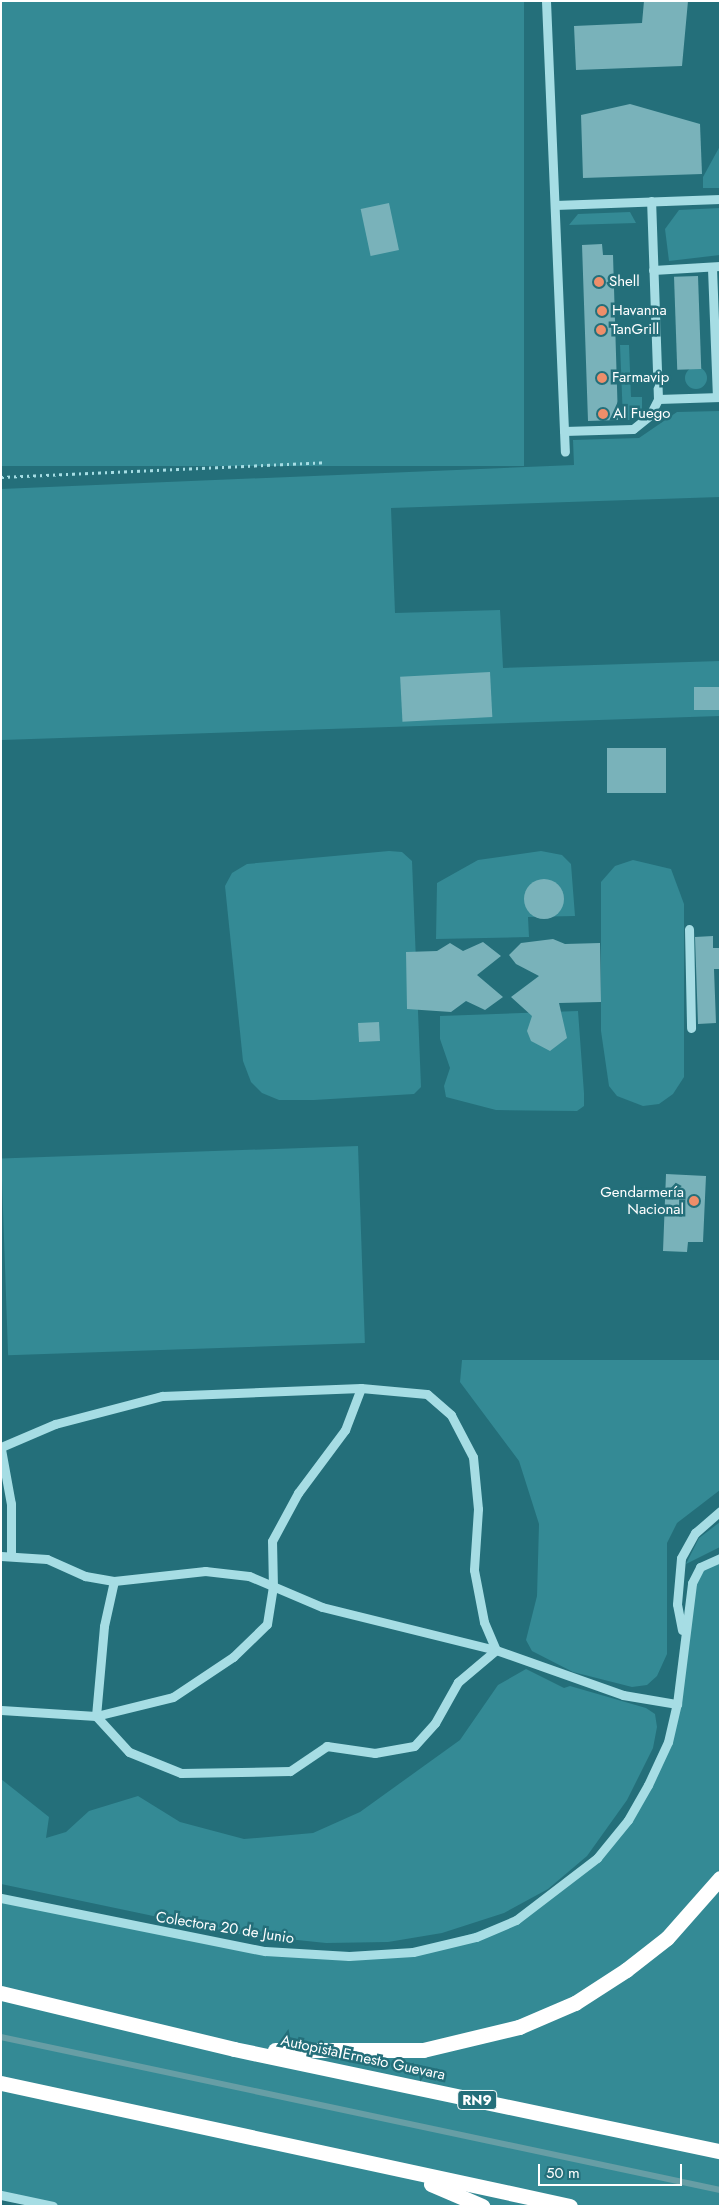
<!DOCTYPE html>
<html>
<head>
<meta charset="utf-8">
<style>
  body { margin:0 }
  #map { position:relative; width:721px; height:2207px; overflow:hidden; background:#246f7a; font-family:Jost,sans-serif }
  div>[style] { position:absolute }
  .green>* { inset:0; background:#348a95; transform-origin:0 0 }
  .round { border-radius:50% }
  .stream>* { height:5.5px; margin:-2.75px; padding:0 2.75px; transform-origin:2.75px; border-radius:2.75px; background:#679ea5 }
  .building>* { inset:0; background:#79b2ba; transform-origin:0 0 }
  .path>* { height:3px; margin-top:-1.5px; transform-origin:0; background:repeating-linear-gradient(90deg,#a6dde4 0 2.5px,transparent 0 6.5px) }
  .minor>* { height:9px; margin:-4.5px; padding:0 4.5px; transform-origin:4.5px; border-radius:4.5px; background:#a6dde4 }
  .highway>* { height:15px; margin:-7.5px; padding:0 7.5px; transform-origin:7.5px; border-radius:7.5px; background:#fff }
  .dots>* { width:14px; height:14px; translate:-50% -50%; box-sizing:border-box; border:2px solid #246f7a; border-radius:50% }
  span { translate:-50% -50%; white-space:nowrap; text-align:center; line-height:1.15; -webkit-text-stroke:5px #246f7a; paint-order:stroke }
  .shield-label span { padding:1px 4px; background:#246f7a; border:1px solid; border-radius:4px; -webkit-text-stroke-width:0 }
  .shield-label { font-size:14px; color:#fff; font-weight:700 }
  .poi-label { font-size:15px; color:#fff }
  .left { translate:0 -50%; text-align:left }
  .right { translate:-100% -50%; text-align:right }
  .street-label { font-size:15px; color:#fff }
  .frame { position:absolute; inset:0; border:2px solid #fff; pointer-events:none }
  .scale { position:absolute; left:538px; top:2164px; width:144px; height:22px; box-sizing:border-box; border:2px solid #fff; border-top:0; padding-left:6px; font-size:15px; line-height:18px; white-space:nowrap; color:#fff; -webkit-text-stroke:4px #246f7a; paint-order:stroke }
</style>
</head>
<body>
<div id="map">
  <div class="green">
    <div style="left:1px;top:1px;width:523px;height:465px"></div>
    <div style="clip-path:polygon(720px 146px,720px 188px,703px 188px,703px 177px)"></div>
    <div style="clip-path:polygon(720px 208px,720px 255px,669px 261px,665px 229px,679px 210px)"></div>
    <div style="clip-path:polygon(630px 212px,636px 223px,569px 225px,578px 214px)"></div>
    <div style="clip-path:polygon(620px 345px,629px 345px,631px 397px,642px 397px,642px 410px,631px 420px,623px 420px)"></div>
    <div class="round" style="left:685px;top:367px;width:22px;height:22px"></div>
    <div style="clip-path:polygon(720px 411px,720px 497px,391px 508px,395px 613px,500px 610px,503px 668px,720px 661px,720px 716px,1px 740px,1px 489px,574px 465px,573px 440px,639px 438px,677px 412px)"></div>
    <div style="clip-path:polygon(389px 851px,402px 852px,412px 861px,421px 1087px,414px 1094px,314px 1100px,279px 1100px,262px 1093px,251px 1082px,243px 1061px,225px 886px,232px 873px,247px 864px)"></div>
    <div style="clip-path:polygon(541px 851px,562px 855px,571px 864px,575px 916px,528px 917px,529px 937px,436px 939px,437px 883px,478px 860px)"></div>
    <div style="clip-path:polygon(633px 860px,671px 869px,684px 904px,684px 1077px,673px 1094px,659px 1104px,643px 1106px,617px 1096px,609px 1086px,601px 1031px,601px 882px,615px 866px)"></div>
    <div style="clip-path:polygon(578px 1011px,584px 1093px,584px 1106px,577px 1111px,496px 1110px,446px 1097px,444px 1086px,450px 1068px,440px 1039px,440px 1016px)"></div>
    <div style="left:358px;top:1146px;width:197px;height:357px;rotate:88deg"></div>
    <div style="clip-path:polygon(462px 1360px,720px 1360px,720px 1490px,677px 1523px,667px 1543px,667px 1654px,657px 1676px,647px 1685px,632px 1687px,573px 1672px,532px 1651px,526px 1640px,537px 1596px,539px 1524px,519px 1461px,460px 1382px)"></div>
    <div style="clip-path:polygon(720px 1522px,720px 1547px,686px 1564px,699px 1538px)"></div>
    <div style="clip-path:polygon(720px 1558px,720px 2206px,53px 2206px,1px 2195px,1px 1898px,265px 1951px,349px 1956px,413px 1952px,516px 1920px,597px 1858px,628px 1820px,668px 1742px,683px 1635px,700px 1567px)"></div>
    <div style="clip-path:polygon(526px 1669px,564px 1688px,570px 1686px,646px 1708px,655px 1714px,657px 1727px,653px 1748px,627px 1800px,587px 1856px,548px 1889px,504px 1913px,442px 1933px,388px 1942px,326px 1943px,239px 1934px,1px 1884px,1px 1779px,49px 1817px,46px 1838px,66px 1832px,89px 1811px,138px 1796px,180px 1822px,244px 1839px,313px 1833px,360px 1812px,460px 1740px,498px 1685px)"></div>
  </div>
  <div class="stream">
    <div style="left:1px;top:2037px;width:735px;rotate:12.01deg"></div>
  </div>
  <div class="building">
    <div style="clip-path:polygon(644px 1px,688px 1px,682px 66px,576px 70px,574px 26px,642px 23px)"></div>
    <div style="clip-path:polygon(630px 104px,700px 124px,702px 174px,583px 178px,581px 115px)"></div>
    <div style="left:389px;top:203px;width:48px;height:29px;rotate:78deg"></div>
    <div style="clip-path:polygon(602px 244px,603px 255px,613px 255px,618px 420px,588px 421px,582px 245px)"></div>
    <div style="left:698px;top:276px;width:93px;height:24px;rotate:88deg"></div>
    <div style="left:490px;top:672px;width:45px;height:90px;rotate:87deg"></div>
    <div style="left:720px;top:687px;width:23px;height:26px;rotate:90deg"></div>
    <div style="left:607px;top:748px;width:59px;height:45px"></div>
    <div class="round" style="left:524px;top:879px;width:40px;height:40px"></div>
    <div style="clip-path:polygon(713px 936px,713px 948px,720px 948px,720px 969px,714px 969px,716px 1023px,698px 1024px,695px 937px)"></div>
    <div style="clip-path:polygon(553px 939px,565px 944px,600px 943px,601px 1002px,559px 1003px,567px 1038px,550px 1051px,531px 1041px,527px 1031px,532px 1016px,511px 997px,539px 976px,516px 964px,509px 955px,521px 943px)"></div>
    <div style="clip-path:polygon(450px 943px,463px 951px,483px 942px,501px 956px,477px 975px,503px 997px,485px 1010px,466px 1001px,451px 1012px,407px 1009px,406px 952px,437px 951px)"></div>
    <div style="left:379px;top:1022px;width:19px;height:21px;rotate:87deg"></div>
    <div style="clip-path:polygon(666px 1174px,706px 1176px,703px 1242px,688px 1242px,687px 1252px,663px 1251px)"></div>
  </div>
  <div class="path">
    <div style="left:1px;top:477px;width:325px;rotate:-2.6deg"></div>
  </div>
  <div class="minor">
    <div style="left:546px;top:1px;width:451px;rotate:87.6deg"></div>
    <div style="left:555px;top:205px;width:165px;rotate:-2.1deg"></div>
    <div style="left:712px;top:268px;width:129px;rotate:87.8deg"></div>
    <div style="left:653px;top:270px;width:67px;rotate:-3.4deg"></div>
    <div style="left:658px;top:399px;width:62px;rotate:-1.8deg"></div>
    <div style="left:564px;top:431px;width:69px;rotate:-1.7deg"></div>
    <div style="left:633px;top:429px;width:22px;rotate:-39deg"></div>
    <div style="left:650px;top:415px;width:18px;rotate:-63deg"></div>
    <div style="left:658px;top:399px;width:198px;rotate:-92deg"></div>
    <div style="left:689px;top:929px;width:99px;rotate:88.8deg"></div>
    <div style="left:1px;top:1447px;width:59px;rotate:-23.1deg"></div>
    <div style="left:55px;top:1424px;width:111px;rotate:-14.7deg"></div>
    <div style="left:162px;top:1396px;width:199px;rotate:-2.3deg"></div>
    <div style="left:361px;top:1388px;width:66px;rotate:5.2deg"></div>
    <div style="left:427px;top:1394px;width:32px;rotate:41deg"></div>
    <div style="left:451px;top:1415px;width:47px;rotate:62.4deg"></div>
    <div style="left:473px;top:1457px;width:52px;rotate:84.5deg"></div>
    <div style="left:478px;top:1509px;width:61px;rotate:93.8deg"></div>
    <div style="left:474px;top:1570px;width:53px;rotate:79.1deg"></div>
    <div style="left:484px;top:1622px;width:30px;rotate:67deg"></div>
    <div style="left:496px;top:1650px;width:50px;rotate:139.9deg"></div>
    <div style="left:458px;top:1682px;width:47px;rotate:119.3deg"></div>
    <div style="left:435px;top:1723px;width:31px;rotate:132deg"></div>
    <div style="left:414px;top:1746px;width:40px;rotate:170deg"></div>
    <div style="left:375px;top:1753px;width:49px;rotate:-171.7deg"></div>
    <div style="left:327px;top:1746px;width:45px;rotate:146deg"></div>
    <div style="left:290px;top:1771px;width:109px;rotate:178.9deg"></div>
    <div style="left:181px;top:1773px;width:56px;rotate:-158deg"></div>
    <div style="left:129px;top:1752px;width:49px;rotate:-132.5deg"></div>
    <div style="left:96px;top:1716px;width:90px;rotate:-84.9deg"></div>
    <div style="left:104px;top:1626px;width:46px;rotate:-77.5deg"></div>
    <div style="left:1px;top:1449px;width:56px;rotate:79.7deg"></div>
    <div style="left:11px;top:1504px;width:52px;rotate:90deg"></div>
    <div style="left:1px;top:1556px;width:46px;rotate:3.7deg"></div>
    <div style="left:47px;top:1559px;width:42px;rotate:24.1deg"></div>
    <div style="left:85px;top:1576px;width:29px;rotate:10deg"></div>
    <div style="left:114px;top:1581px;width:92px;rotate:-6.3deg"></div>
    <div style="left:205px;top:1571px;width:44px;rotate:6.5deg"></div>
    <div style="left:249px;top:1576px;width:79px;rotate:23deg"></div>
    <div style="left:322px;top:1607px;width:179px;rotate:13.9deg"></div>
    <div style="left:496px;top:1650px;width:135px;rotate:19.5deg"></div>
    <div style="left:623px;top:1695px;width:55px;rotate:9.5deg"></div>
    <div style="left:682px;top:1630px;width:26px;rotate:-101deg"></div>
    <div style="left:677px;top:1604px;width:46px;rotate:-85deg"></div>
    <div style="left:681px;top:1558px;width:29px;rotate:-61deg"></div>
    <div style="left:695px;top:1533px;width:33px;rotate:-41deg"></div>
    <div style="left:1px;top:1710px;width:95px;rotate:3.6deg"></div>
    <div style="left:96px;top:1716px;width:79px;rotate:-13.9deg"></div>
    <div style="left:173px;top:1697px;width:72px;rotate:-33.7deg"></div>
    <div style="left:233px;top:1657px;width:47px;rotate:-44.1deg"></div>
    <div style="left:267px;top:1624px;width:36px;rotate:-81deg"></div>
    <div style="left:273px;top:1588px;width:47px;rotate:-91.2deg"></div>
    <div style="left:272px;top:1541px;width:55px;rotate:-61.6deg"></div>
    <div style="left:298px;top:1493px;width:79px;rotate:-53.3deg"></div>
    <div style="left:345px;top:1430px;width:45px;rotate:-69.1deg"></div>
    <div style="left:1px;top:1898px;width:269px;rotate:11.4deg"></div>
    <div style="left:265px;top:1951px;width:84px;rotate:3.4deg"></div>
    <div style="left:349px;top:1956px;width:64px;rotate:-3.6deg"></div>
    <div style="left:413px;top:1952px;width:65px;rotate:-13.4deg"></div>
    <div style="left:476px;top:1937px;width:43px;rotate:-23deg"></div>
    <div style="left:516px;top:1920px;width:102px;rotate:-37.4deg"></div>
    <div style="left:597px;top:1858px;width:49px;rotate:-50.8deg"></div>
    <div style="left:628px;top:1820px;width:40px;rotate:-60.3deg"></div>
    <div style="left:648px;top:1785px;width:47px;rotate:-65.1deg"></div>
    <div style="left:668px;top:1742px;width:39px;rotate:-77deg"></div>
    <div style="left:677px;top:1704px;width:122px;rotate:-82.9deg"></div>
    <div style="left:692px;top:1583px;width:18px;rotate:-63deg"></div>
    <div style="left:700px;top:1567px;width:22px;rotate:-24deg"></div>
    <div style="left:1px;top:2195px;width:53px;rotate:11.9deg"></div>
  </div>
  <div class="highway">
    <div style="left:1px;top:1993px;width:240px;rotate:13.5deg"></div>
    <div style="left:234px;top:2049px;width:497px;rotate:11.9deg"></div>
    <div style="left:275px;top:2050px;width:148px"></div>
    <div style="left:423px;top:2050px;width:99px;rotate:-13.5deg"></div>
    <div style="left:519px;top:2027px;width:61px;rotate:-23.2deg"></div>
    <div style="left:575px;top:2003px;width:61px;rotate:-32.9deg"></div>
    <div style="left:626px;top:1970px;width:52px;rotate:-38deg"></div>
    <div style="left:667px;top:1938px;width:80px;rotate:-48.5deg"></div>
    <div style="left:1px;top:2083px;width:582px;rotate:12.2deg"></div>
    <div style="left:431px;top:2184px;width:56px;rotate:23.3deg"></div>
  </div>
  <div class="dots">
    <div style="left:599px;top:282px;background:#ee8e6a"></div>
    <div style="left:602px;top:311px;background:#ee8e6a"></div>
    <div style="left:601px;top:330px;background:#ee8e6a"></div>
    <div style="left:602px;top:378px;background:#ee8e6a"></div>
    <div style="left:603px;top:414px;background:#ee8e6a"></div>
    <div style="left:694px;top:1201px;background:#ee8e6a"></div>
  </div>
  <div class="shield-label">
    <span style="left:477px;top:2100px">RN9</span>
  </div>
  <div class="poi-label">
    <span class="left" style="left:609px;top:282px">Shell</span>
    <span class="left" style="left:612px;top:311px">Havanna</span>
    <span class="left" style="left:611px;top:330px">TanGrill</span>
    <span class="left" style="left:612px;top:378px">Farmavip</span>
    <span class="left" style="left:613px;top:414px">Al Fuego</span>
    <span class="right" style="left:684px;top:1201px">Gendarmería<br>Nacional</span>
  </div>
  <div class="street-label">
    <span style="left:225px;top:1928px;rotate:9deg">Colectora 20 de Junio</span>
    <span style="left:363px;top:2058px;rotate:12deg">Autopista Ernesto Guevara</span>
  </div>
  <div class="frame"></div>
  <div class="scale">50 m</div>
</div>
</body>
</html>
